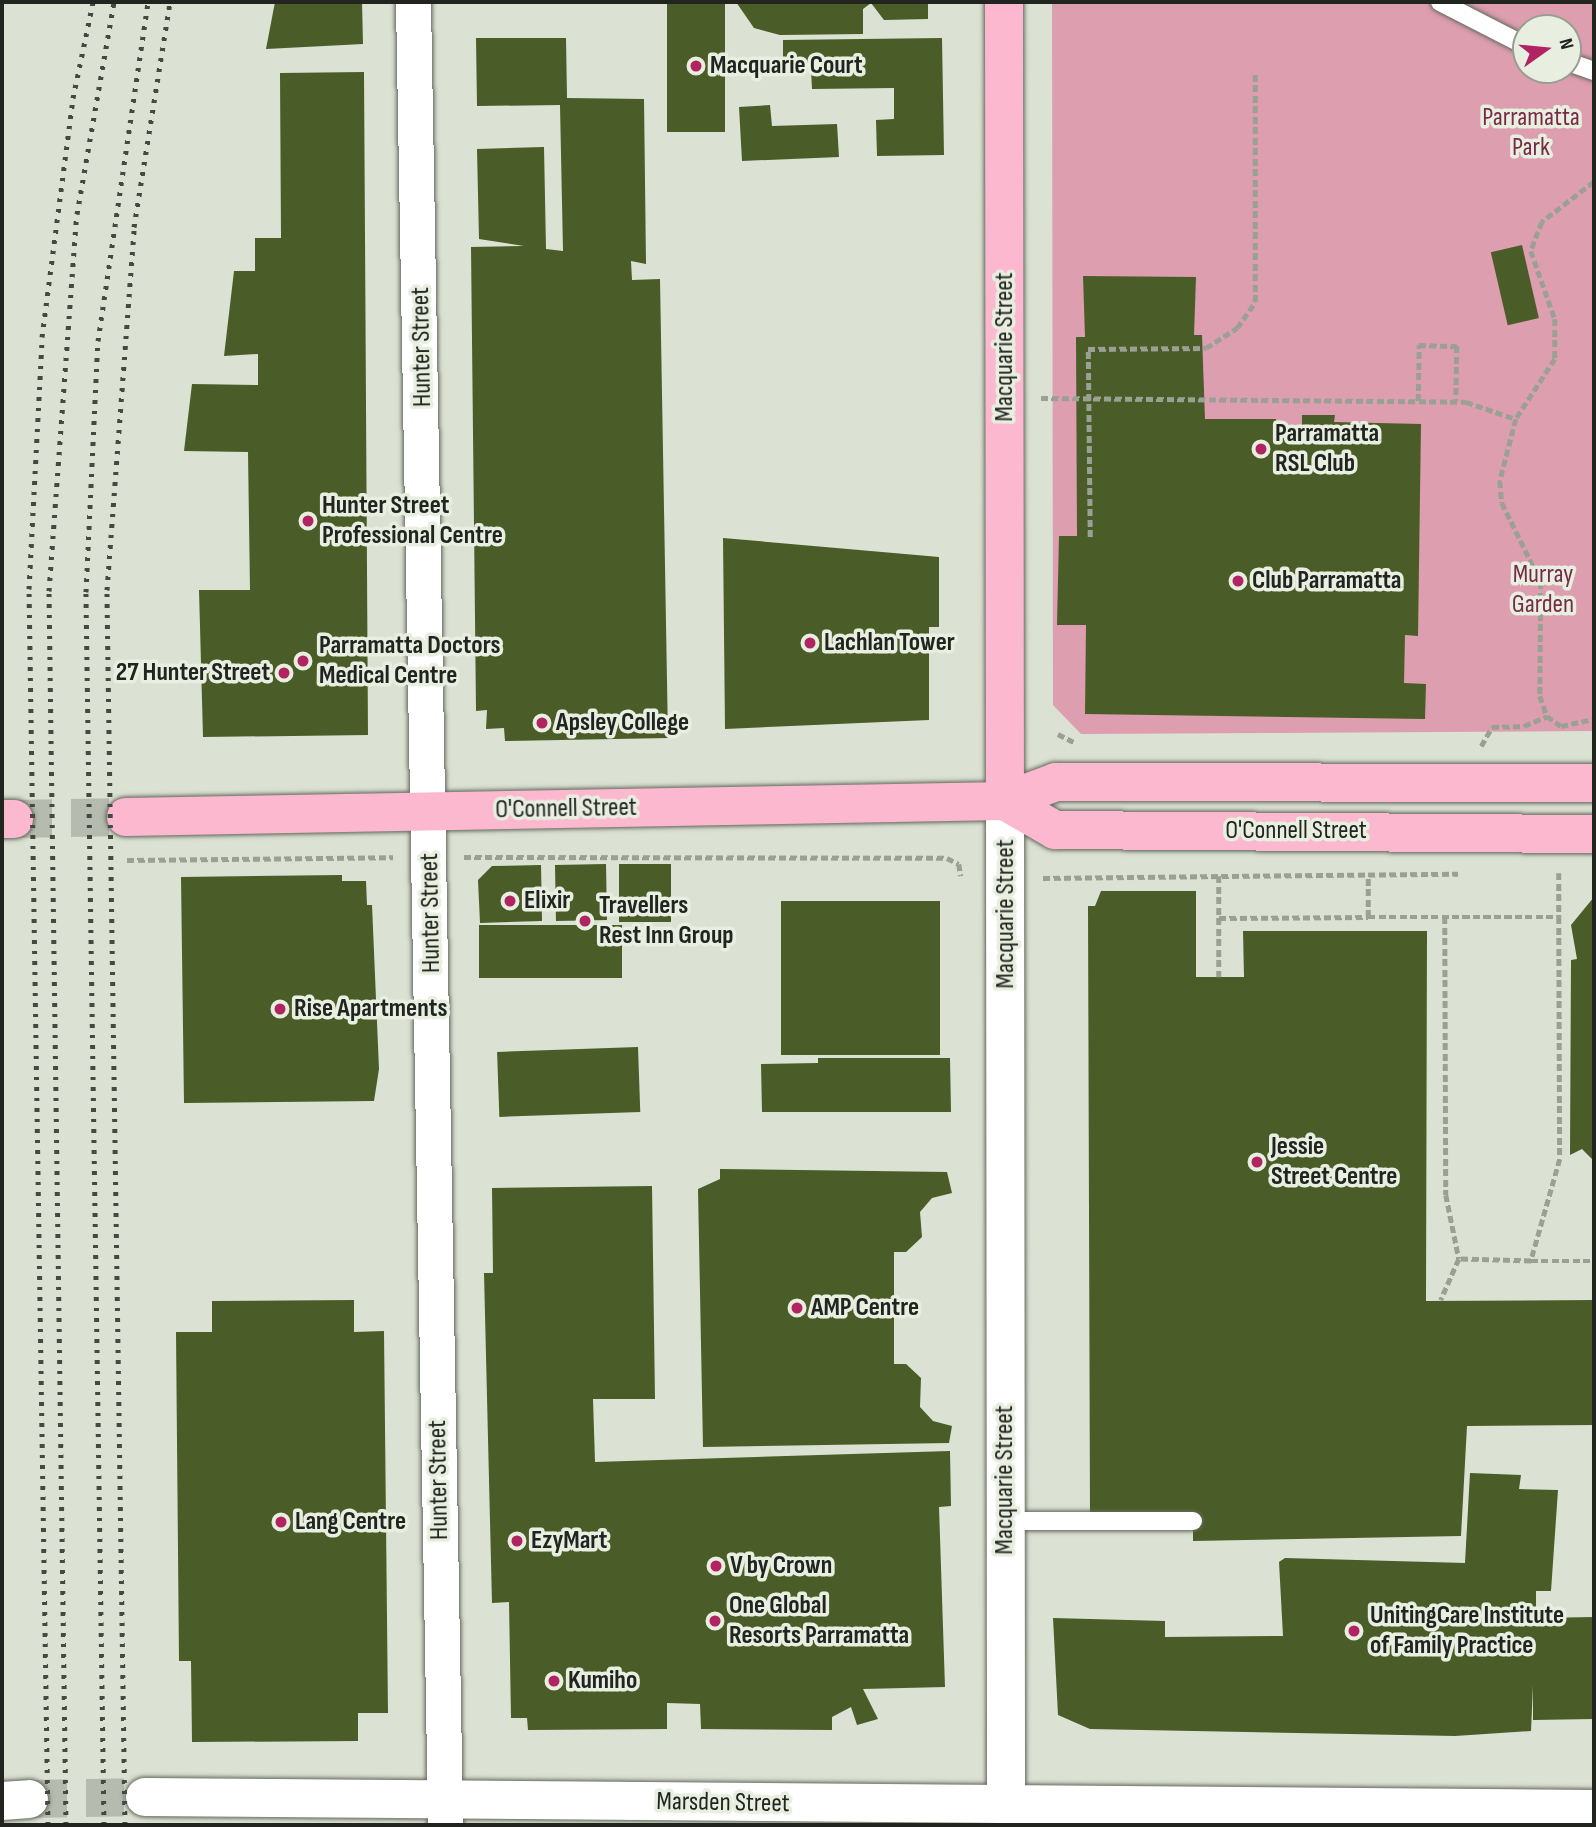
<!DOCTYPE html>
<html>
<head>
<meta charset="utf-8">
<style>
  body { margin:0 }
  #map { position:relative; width:1596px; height:1827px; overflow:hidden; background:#dbe1d3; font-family:"Sofia Sans Condensed",sans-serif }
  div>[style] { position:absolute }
  .green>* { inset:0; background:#dd9eb0 }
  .building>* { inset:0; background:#4a5c27; transform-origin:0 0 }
  .secondary-tunnel>* { height:38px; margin-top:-19px; transform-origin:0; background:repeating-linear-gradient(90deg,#b6bbaf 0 38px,transparent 0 57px) }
  .primary-tunnel>* { height:38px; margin-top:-19px; transform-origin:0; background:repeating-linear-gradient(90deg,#b6bbaf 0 38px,transparent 0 57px) }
  .path>* { height:4.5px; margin-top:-2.25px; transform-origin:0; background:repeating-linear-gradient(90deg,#9ba095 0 7px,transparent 0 10.5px) }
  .roads { filter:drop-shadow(0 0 2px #64695d) drop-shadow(0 0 2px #64695d) }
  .lane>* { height:18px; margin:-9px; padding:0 9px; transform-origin:9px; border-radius:9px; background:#fff }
  .street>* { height:35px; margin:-17.5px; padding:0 17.5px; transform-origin:17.5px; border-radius:17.5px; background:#fff }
  .secondary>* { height:38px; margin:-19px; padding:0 19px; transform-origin:19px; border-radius:19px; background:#fff }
  .primary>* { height:38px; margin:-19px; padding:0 19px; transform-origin:19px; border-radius:19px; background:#fcb8ce }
  .rail>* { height:5px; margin-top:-2.5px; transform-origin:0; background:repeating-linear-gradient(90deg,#464942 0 3.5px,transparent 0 10.5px) }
  .dots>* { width:19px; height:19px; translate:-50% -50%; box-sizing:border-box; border:4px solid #e8eee0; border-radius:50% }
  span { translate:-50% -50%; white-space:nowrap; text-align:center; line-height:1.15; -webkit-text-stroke:7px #e8eee0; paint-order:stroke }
  .poi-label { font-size:26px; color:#22241f; font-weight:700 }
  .left { translate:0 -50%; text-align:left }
  .right { translate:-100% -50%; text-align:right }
  .park-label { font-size:26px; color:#782b47 }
  .street-label { font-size:26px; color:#22241f }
  .frame { position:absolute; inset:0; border:4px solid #22241f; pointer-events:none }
  .north { position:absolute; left:1512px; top:14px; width:70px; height:70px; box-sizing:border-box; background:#e8eee0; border:2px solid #999d93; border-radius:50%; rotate:75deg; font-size:19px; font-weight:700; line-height:28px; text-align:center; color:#22241f }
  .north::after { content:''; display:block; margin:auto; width:24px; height:32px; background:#b02461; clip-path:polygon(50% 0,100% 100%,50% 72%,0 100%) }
</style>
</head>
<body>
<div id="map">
  <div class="green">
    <div style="clip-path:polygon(evenodd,1052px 2px,1594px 2px,1594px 731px,1081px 734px,1053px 705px,1052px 2px,1526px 28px,1568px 28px,1568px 70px,1526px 70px,1526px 28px)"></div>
  </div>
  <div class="building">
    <div style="clip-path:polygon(275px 2px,362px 2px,363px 44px,266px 49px)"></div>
    <div style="left:667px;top:2px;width:58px;height:130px"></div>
    <div style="clip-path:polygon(736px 2px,928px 2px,928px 19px,884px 20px,871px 3px,863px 9px,863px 34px,780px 35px,754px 28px)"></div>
    <div style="clip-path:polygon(476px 38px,566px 38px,567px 98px,644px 99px,646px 264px,631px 261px,632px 280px,660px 279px,668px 738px,505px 741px,504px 728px,486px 729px,487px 710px,476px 711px,471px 247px,524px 246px,479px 239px,477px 149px,544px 147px,546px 249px,563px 251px,560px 105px,477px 106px)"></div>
    <div style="clip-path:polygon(942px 38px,944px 155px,877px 156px,876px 120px,894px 119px,894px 88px,812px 89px,811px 70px,783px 71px,783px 40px)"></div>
    <div style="clip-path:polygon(364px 72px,368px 735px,203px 737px,199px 590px,250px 590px,248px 452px,184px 451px,192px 384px,258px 385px,258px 354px,224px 356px,234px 271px,255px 271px,255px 238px,281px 238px,280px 73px)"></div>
    <div style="clip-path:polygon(770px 105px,772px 126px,837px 124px,839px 157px,742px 161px,739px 107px)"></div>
    <div style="left:1522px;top:245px;width:75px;height:32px;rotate:77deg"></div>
    <div style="clip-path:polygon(1083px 276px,1196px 277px,1194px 335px,1202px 335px,1205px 419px,1276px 419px,1276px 430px,1302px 430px,1302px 415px,1335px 415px,1334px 422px,1421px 424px,1418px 636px,1405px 635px,1404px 683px,1426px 684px,1425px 719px,1085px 714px,1086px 625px,1057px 625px,1059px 536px,1077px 536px,1076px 337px,1085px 337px)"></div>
    <div style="clip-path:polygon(723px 538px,939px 557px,939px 627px,929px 627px,929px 720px,725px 729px)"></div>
    <div style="left:606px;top:864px;width:56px;height:51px;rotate:89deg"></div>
    <div style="left:619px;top:864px;width:52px;height:58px"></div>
    <div style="clip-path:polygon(541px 865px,542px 921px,480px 923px,478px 880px,492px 866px)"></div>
    <div style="clip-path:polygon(342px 875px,342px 881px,366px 881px,367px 905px,372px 905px,379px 1069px,374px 1101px,184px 1103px,181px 877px)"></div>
    <div style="clip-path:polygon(1101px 891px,1196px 891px,1196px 977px,1244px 977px,1243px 931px,1427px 931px,1426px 1301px,1594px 1300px,1594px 1425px,1467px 1426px,1461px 1536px,1193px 1541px,1193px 1518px,1090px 1518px,1088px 906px,1095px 906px)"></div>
    <div style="clip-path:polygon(1594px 897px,1594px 1161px,1582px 1149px,1570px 1155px,1571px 960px,1577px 959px,1571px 925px)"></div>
    <div style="left:781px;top:901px;width:159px;height:154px"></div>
    <div style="left:622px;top:925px;width:53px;height:143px;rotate:90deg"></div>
    <div style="left:638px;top:1047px;width:65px;height:141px;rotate:88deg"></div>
    <div style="clip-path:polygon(818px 1058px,950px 1058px,951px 1112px,762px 1112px,761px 1064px,818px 1063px)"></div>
    <div style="clip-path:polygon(720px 1169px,947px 1172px,952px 1193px,932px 1198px,920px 1212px,922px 1237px,906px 1252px,894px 1252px,894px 1364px,906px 1364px,921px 1378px,920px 1407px,933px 1421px,952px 1426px,949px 1443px,703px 1447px,698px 1189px,720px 1179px)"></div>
    <div style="clip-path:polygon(652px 1186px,655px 1399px,593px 1399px,595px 1462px,950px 1451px,951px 1506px,939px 1507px,945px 1687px,863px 1689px,878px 1719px,857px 1725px,851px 1707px,832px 1717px,832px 1730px,701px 1729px,700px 1704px,667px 1703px,667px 1729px,528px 1730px,527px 1718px,511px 1718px,509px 1602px,492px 1603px,484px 1273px,493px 1273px,492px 1188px)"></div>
    <div style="clip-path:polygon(354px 1300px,354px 1332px,384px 1331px,388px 1713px,358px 1713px,358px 1741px,192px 1742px,191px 1661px,179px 1661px,176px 1332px,212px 1332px,212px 1301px)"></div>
    <div style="clip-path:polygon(1470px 1473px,1521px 1475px,1519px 1489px,1558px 1490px,1551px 1591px,1536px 1591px,1536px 1618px,1594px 1617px,1594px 1719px,1533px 1720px,1533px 1685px,1531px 1731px,1455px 1736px,1090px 1729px,1058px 1715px,1053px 1618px,1165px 1621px,1165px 1637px,1283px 1636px,1279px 1562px,1285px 1558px,1465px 1563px)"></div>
  </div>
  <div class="secondary-tunnel">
    <div style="left:29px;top:1799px;width:116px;rotate:-1deg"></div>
  </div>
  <div class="primary-tunnel">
    <div style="left:14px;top:819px;width:112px;rotate:-1deg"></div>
  </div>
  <div class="path">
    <div style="left:1594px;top:182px;width:66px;rotate:142.4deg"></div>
    <div style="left:1542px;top:222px;width:31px;rotate:111deg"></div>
    <div style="left:1531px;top:251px;width:72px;rotate:70.6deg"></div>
    <div style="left:1555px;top:319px;width:40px;rotate:90deg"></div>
    <div style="left:1555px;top:359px;width:72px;rotate:123deg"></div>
    <div style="left:1516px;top:419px;width:64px;rotate:104.5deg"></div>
    <div style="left:1500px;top:481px;width:22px;rotate:85deg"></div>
    <div style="left:1502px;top:503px;width:88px;rotate:63.7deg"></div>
    <div style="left:1541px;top:582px;width:114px;rotate:90.5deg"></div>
    <div style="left:1540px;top:696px;width:21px;rotate:71deg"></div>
    <div style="left:1547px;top:716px;width:17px;rotate:36deg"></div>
    <div style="left:1561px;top:726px;width:34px;rotate:-12deg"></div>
    <div style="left:1041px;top:398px;width:425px;rotate:0.5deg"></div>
    <div style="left:1466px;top:402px;width:53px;rotate:18.8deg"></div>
    <div style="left:1418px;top:401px;width:56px;rotate:-89deg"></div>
    <div style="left:1419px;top:345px;width:38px;rotate:2deg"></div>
    <div style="left:1457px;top:346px;width:55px;rotate:91deg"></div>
    <div style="left:1090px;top:537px;width:188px;rotate:-90.6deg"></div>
    <div style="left:1088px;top:349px;width:118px;rotate:-0.5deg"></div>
    <div style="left:1206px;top:348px;width:37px;rotate:-33deg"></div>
    <div style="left:1237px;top:328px;width:32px;rotate:-55deg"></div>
    <div style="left:1255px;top:302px;width:230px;rotate:-90deg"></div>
    <div style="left:1058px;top:734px;width:20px;rotate:27deg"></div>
    <div style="left:1481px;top:746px;width:22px;rotate:-60deg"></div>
    <div style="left:1492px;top:727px;width:32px;rotate:-2deg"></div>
    <div style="left:1524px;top:726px;width:25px;rotate:-23deg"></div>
    <div style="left:464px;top:857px;width:483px;rotate:0.1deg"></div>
    <div style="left:947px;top:858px;width:13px;rotate:27deg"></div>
    <div style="left:959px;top:864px;width:12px;rotate:81deg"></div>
    <div style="left:127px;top:860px;width:266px;rotate:-0.6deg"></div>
    <div style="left:1559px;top:873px;width:44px;rotate:90deg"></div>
    <div style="left:1219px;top:876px;width:101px;rotate:90deg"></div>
    <div style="left:1043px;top:878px;width:415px;rotate:-0.6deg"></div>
    <div style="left:1368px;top:917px;width:191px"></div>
    <div style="left:1559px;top:917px;width:242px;rotate:89.8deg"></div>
    <div style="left:1560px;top:1159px;width:106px;rotate:105.9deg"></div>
    <div style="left:1531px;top:1261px;width:72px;rotate:-178.4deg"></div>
    <div style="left:1459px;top:1259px;width:45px;rotate:113.7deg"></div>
    <div style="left:1445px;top:917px;width:278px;rotate:89.8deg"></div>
    <div style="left:1446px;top:1195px;width:65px;rotate:78.5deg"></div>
    <div style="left:1219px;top:918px;width:149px;rotate:-0.4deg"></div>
    <div style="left:1368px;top:917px;width:42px;rotate:-90deg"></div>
    <div style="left:1531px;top:1261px;width:63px"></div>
  </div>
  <div class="roads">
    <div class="lane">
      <div style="left:1440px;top:2px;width:97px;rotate:27.1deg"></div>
      <div style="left:1568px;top:62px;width:28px;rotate:19deg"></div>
      <div style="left:1005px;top:1521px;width:188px"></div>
    </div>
    <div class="street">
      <div style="left:413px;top:2px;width:1823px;rotate:88.99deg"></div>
    </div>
    <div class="secondary">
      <div style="left:1005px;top:801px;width:1005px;rotate:89.94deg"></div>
      <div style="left:145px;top:1797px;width:1449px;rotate:0.47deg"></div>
      <div style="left:2px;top:1801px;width:27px;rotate:-4deg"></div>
    </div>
    <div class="primary">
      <div style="left:1004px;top:2px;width:799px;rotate:89.93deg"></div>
      <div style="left:1005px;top:801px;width:58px;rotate:30.1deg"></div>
      <div style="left:1055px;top:830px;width:539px;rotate:0.43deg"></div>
      <div style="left:126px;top:817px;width:879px;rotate:-1.04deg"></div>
      <div style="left:1005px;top:801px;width:54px;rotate:-20.4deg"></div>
      <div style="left:1056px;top:782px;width:538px;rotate:0.11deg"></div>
      <div style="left:2px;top:819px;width:12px"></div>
    </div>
  </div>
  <div class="rail">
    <div style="left:48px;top:1825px;width:1236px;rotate:-90.88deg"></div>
    <div style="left:29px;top:589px;width:252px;rotate:-87deg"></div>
    <div style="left:42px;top:337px;width:241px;rotate:-82.6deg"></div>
    <div style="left:73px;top:98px;width:98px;rotate:-78.2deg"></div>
    <div style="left:66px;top:1825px;width:1234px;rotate:-90.79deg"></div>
    <div style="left:49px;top:591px;width:378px;rotate:-85.8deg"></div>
    <div style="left:77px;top:214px;width:215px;rotate:-80.1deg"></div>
    <div style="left:104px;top:1825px;width:1233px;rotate:-90.84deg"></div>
    <div style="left:86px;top:592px;width:251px;rotate:-87.3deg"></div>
    <div style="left:98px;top:341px;width:343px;rotate:-81.6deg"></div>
    <div style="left:125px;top:1825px;width:1235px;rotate:-90.84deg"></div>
    <div style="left:107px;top:590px;width:364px;rotate:-85.7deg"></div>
    <div style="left:134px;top:227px;width:228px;rotate:-80.9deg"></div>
  </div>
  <div class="dots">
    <div style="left:696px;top:66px;background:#b02461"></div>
    <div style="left:1261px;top:449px;background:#b02461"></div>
    <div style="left:308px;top:521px;background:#b02461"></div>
    <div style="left:1238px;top:581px;background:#b02461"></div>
    <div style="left:810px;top:643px;background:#b02461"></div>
    <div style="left:303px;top:661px;background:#b02461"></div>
    <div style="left:284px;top:673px;background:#b02461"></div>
    <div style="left:542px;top:723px;background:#b02461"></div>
    <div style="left:510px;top:901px;background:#b02461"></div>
    <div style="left:585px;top:921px;background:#b02461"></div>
    <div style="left:280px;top:1009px;background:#b02461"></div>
    <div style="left:1257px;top:1162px;background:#b02461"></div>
    <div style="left:797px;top:1308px;background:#b02461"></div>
    <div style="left:281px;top:1522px;background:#b02461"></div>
    <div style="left:517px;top:1541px;background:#b02461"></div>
    <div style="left:716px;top:1566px;background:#b02461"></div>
    <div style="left:715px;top:1621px;background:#b02461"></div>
    <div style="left:1354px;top:1631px;background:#b02461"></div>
    <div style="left:554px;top:1681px;background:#b02461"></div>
  </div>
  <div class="poi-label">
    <span class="left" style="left:710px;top:66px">Macquarie Court</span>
    <span class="left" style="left:1275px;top:449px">Parramatta<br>RSL Club</span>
    <span class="left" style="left:322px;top:521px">Hunter Street<br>Professional Centre</span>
    <span class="left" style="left:1252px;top:581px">Club Parramatta</span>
    <span class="left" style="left:824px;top:643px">Lachlan Tower</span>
    <span class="left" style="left:319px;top:661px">Parramatta Doctors<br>Medical Centre</span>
    <span class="right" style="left:270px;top:673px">27 Hunter Street</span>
    <span class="left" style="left:556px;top:723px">Apsley College</span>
    <span class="left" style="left:524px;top:901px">Elixir</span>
    <span class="left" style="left:599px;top:921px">Travellers<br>Rest Inn Group</span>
    <span class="left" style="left:294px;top:1009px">Rise Apartments</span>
    <span class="left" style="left:1271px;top:1162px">Jessie<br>Street Centre</span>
    <span class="left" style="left:811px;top:1308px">AMP Centre</span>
    <span class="left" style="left:295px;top:1522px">Lang Centre</span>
    <span class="left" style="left:531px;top:1541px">EzyMart</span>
    <span class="left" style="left:730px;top:1566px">V by Crown</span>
    <span class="left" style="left:729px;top:1621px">One Global<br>Resorts Parramatta</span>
    <span class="left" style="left:1370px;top:1631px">UnitingCare Institute<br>of Family Practice</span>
    <span class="left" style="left:568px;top:1681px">Kumiho</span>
  </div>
  <div class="park-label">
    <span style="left:1531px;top:133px">Parramatta<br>Park</span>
    <span style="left:1543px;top:590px">Murray<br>Garden</span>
  </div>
  <div class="street-label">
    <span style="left:422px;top:347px;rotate:-91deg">Hunter Street</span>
    <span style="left:1005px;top:347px;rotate:-90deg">Macquarie Street</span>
    <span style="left:566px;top:809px;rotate:-1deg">O'Connell Street</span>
    <span style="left:1296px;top:831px">O'Connell Street</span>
    <span style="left:431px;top:913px;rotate:-91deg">Hunter Street</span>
    <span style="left:1006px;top:914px;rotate:-90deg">Macquarie Street</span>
    <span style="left:439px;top:1480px;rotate:-91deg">Hunter Street</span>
    <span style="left:1005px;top:1480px;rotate:-90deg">Macquarie Street</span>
    <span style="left:723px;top:1803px;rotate:1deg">Marsden Street</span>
  </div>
  <div class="frame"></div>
  <div class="north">N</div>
</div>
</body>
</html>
